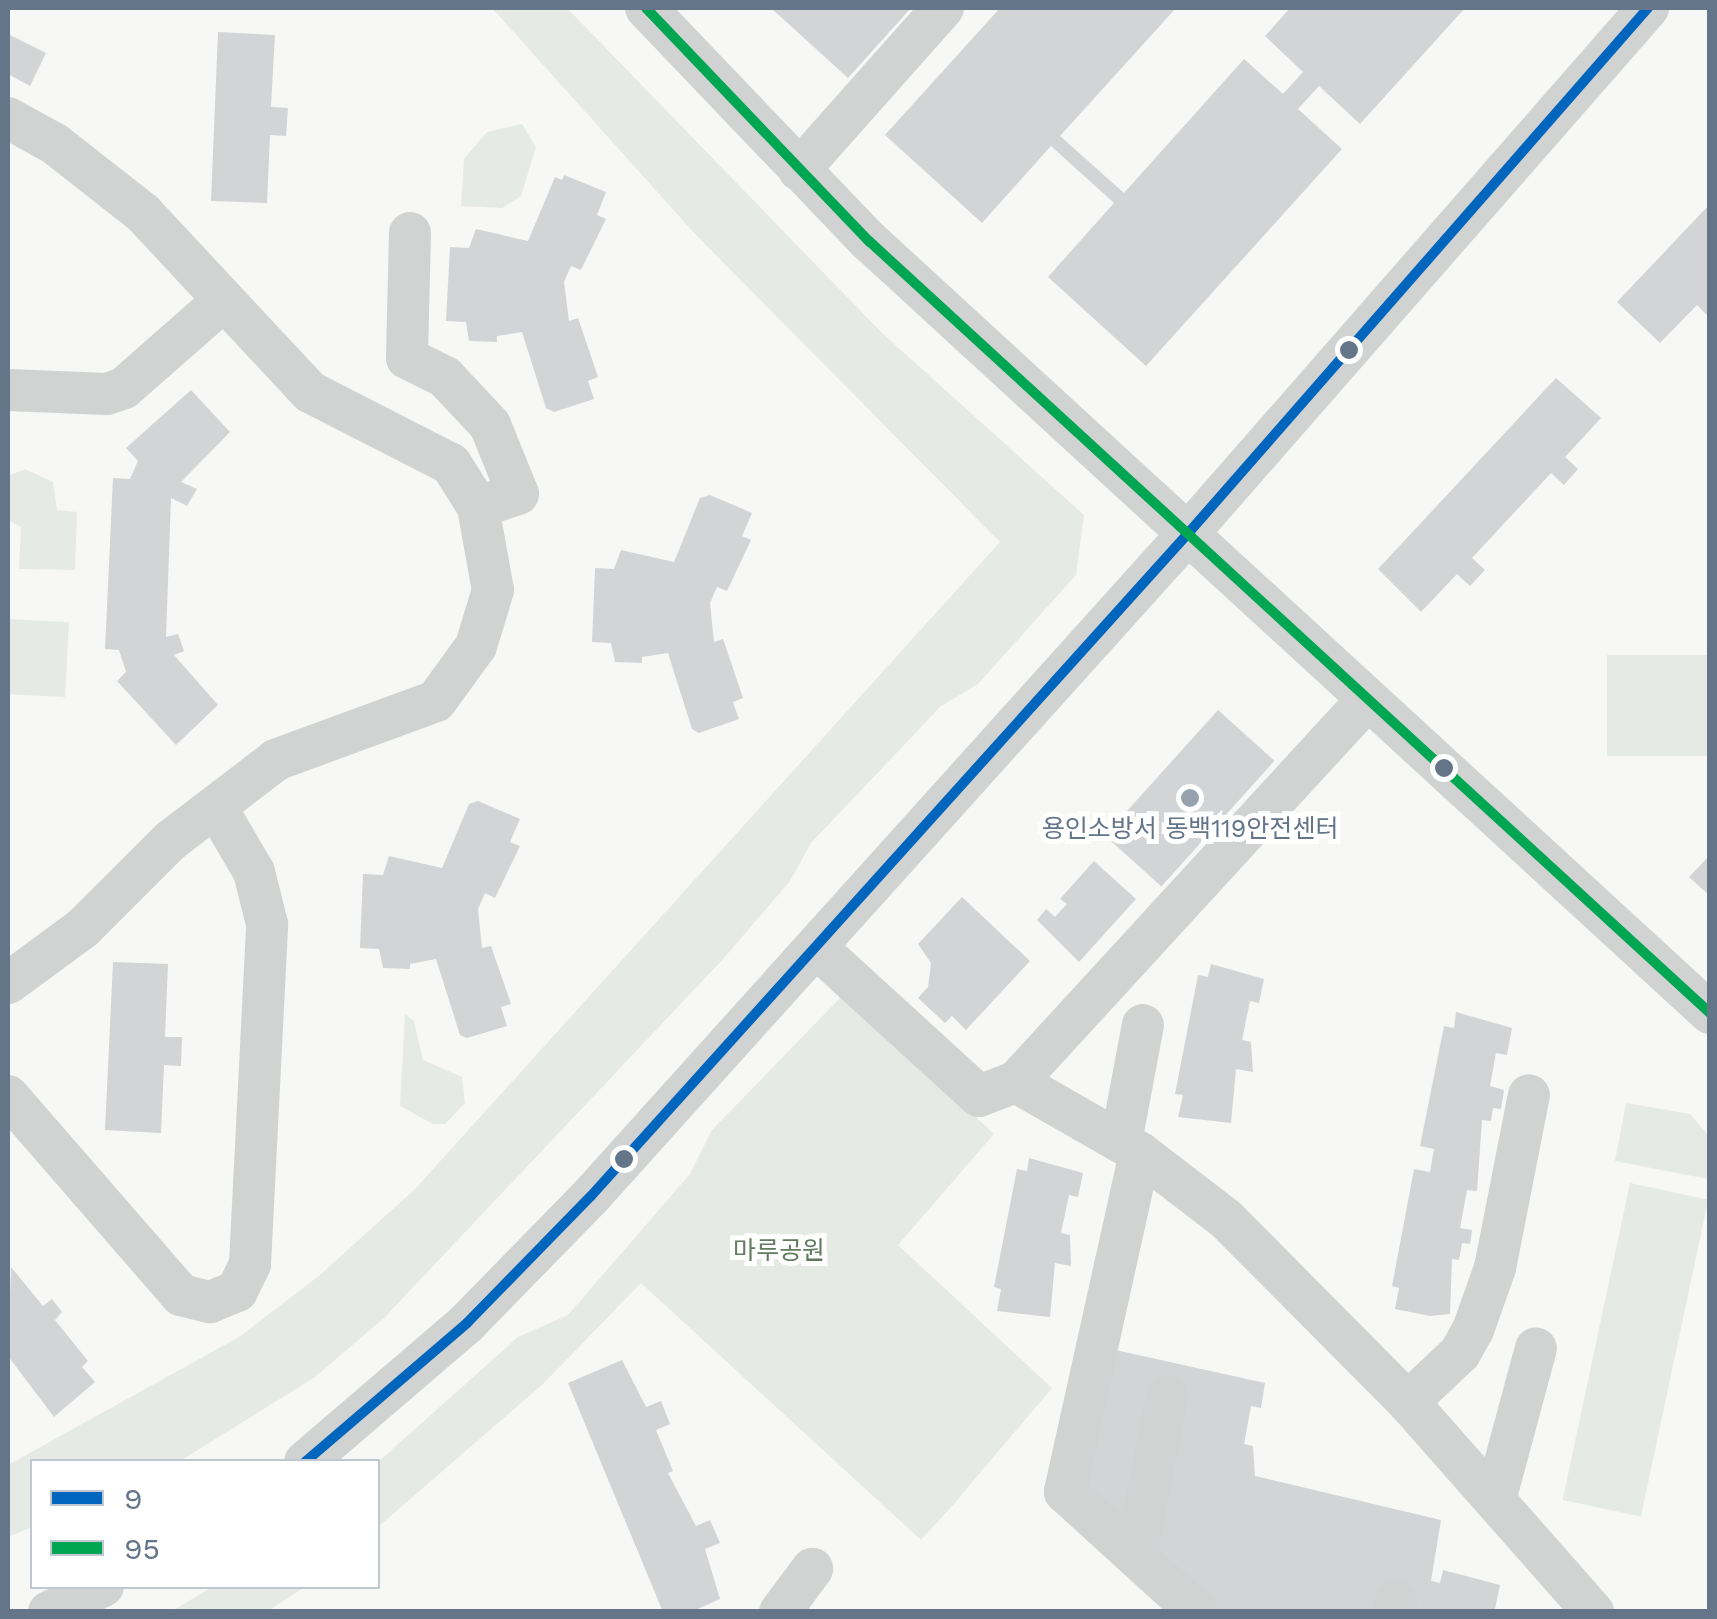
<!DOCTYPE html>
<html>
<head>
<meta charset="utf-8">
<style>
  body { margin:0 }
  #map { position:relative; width:1717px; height:1619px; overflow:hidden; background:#f7f7f6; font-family:"Work Sans","Noto Sans KR",sans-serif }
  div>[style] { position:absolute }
  .green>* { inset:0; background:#e6eae4; transform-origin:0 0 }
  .building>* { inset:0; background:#d3d4d5; transform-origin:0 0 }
  .minor>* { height:42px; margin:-21px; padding:0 21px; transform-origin:21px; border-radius:21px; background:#d1d2d2 }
  .bus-1>* { height:10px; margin:-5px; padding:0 5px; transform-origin:5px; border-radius:5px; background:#0065bd }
  .bus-2>* { height:10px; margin:-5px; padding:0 5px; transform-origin:5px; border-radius:5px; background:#00a651 }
  .dots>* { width:28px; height:28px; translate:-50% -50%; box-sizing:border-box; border:5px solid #fff; border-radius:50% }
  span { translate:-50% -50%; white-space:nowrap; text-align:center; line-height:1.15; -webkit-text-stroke:10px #fff; paint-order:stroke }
  .poi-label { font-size:25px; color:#647489 }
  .park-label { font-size:25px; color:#627a60 }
  .frame { position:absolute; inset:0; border:10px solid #647489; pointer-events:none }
  .legend { position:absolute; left:30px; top:1459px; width:350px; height:130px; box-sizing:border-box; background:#fff; border:2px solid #c1c7d0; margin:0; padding:12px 18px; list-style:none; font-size:30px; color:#647489 }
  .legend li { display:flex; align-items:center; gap:20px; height:50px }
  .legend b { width:50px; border:2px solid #c1c7d0 }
</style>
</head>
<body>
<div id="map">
  <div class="green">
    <div style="clip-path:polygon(492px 8px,567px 8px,882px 333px,1084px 515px,1076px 575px,978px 684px,941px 706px,811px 843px,790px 881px,724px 958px,384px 1318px,315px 1377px,180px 1461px,32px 1462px,32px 1527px,8px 1537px,8px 1465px,239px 1337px,320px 1275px,415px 1189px,1000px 542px,696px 235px)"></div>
    <div style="clip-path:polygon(522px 124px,536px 147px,521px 196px,502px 208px,461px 206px,464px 159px,487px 132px)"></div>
    <div style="clip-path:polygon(25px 469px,53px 482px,57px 510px,77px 512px,75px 570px,19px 569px,21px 527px,8px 520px,8px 476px)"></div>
    <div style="left:8px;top:619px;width:61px;height:75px;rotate:3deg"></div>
    <div style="left:1709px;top:655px;width:101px;height:102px;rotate:90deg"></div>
    <div style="clip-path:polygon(844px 994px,994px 1134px,898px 1245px,1052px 1388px,952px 1506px,921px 1540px,641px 1283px,543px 1384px,378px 1527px,378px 1462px,518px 1337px,568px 1315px,690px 1174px,712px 1130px)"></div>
    <div style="clip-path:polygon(405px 1014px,414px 1021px,423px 1060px,462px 1077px,465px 1103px,445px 1124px,433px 1124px,400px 1106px)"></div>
    <div style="clip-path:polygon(1626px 1103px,1690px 1114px,1709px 1136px,1708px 1179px,1615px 1161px)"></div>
    <div style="left:1630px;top:1183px;width:80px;height:324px;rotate:12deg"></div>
    <div style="clip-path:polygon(214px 1586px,305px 1586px,305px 1587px,268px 1611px,172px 1611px)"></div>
  </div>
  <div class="building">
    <div style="clip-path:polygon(771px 8px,911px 8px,848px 78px)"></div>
    <div style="clip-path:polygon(1000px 8px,1176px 8px,1060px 136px,1124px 193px,1244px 59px,1283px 94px,1303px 72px,1265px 36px,1290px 8px,1465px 8px,1360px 124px,1319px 86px,1298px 109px,1342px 149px,1146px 366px,1048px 277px,1114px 203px,1051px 146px,982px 223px,885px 135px)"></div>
    <div style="clip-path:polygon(218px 32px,275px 35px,271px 107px,288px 108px,286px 136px,270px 135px,267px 203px,211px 201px)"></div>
    <div style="clip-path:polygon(8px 34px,46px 53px,30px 86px,8px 74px)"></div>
    <div style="clip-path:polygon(564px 175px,606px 192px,597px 215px,606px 219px,581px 270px,571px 266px,564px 282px,569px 321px,578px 318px,598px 377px,588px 381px,594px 399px,554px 412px,546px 408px,522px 332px,497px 336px,497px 342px,469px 341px,466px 322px,446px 321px,450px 247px,469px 248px,476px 229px,528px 241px,555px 177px,562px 180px)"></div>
    <div style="clip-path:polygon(1710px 204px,1710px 318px,1697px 305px,1660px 343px,1617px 302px)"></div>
    <div style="clip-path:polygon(1556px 378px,1601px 418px,1565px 457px,1578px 469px,1564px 485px,1551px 473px,1472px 558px,1485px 570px,1470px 586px,1457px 574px,1421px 612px,1378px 569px)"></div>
    <div style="clip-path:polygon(191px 390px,230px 432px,181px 482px,197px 489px,187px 506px,171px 498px,166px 637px,178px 634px,184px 651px,174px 655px,218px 705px,176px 745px,117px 681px,126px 672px,119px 650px,105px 649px,113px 478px,130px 479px,138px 461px,126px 448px)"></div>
    <div style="clip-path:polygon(710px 495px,752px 513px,742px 536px,751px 540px,727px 591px,717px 587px,710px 603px,714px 642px,723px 639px,743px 698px,733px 702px,739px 719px,699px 733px,692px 729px,668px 653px,642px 657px,642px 663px,615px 662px,611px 643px,592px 642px,595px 568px,614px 569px,621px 550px,674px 562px,700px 498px)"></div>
    <div style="left:1218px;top:710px;width:76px;height:169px;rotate:42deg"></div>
    <div style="clip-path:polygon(478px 801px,520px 819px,510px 842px,520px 846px,495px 898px,485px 893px,478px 909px,482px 948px,491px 946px,511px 1004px,501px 1007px,507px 1026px,467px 1038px,460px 1035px,436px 959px,410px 964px,410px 969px,383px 968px,379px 949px,360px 948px,363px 874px,383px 875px,389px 856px,442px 868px,469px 804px)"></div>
    <div style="clip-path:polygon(1710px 855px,1710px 896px,1689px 877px)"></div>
    <div style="clip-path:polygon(1094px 861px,1136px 899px,1079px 962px,1037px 920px,1046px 909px,1055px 917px,1067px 904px,1060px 899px)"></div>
    <div style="clip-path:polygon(962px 897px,1030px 961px,966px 1030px,952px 1016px,945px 1023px,918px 998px,928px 987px,931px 963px,918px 944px)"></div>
    <div style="clip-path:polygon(113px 962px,168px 964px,165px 1037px,182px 1037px,181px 1066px,164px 1065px,161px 1133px,105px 1130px)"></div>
    <div style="clip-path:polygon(1211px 964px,1264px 979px,1259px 1003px,1250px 1001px,1242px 1040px,1251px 1042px,1253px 1072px,1236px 1069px,1231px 1123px,1178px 1117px,1183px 1095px,1175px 1094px,1198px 975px,1208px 977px)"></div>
    <div style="clip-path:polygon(1456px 1012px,1512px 1028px,1507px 1055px,1496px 1053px,1490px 1086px,1504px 1090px,1501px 1109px,1493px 1108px,1491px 1121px,1482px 1120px,1477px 1191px,1467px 1190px,1460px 1228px,1472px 1230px,1470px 1244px,1462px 1243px,1459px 1260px,1452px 1259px,1450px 1314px,1430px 1316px,1395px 1309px,1399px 1288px,1392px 1286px,1414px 1169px,1430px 1172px,1434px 1149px,1420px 1146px,1444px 1026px,1454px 1028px)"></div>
    <div style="clip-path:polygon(1029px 1158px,1083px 1173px,1078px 1197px,1069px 1195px,1061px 1233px,1070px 1235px,1071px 1266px,1055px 1263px,1050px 1317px,997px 1311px,1001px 1289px,994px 1287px,1017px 1169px,1027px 1171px)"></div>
    <div style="clip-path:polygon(11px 1267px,43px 1306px,52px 1299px,62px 1312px,55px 1320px,88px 1361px,82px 1367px,95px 1382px,54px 1417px,8px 1356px)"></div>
    <div style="clip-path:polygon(1111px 1349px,1265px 1383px,1261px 1408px,1251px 1406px,1244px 1444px,1253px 1446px,1255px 1476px,1441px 1520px,1431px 1581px,1440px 1583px,1443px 1570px,1500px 1585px,1495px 1609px,1217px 1612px,1085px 1490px)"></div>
    <div style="clip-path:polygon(622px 1360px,646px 1407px,661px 1401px,670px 1424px,656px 1430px,673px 1471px,668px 1473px,696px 1526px,710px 1520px,720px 1543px,705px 1549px,720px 1599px,691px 1612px,663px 1612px,568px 1383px)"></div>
  </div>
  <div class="minor">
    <div style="left:646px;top:8px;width:323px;rotate:46.3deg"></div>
    <div style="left:869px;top:241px;width:1142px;rotate:42.55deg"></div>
    <div style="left:8px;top:118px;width:54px;rotate:29deg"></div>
    <div style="left:55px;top:144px;width:112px;rotate:38.1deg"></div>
    <div style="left:143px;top:213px;width:245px;rotate:47deg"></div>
    <div style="left:310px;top:392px;width:158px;rotate:27.1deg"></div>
    <div style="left:451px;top:464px;width:51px;rotate:57.9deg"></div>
    <div style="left:478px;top:507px;width:84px;rotate:79.8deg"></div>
    <div style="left:493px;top:590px;width:59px;rotate:106.9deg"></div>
    <div style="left:476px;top:646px;width:68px;rotate:126deg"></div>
    <div style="left:436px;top:701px;width:171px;rotate:159.8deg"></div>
    <div style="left:276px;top:760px;width:133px;rotate:142.6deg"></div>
    <div style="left:170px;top:841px;width:123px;rotate:135deg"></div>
    <div style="left:83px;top:928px;width:93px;rotate:143.7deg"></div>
    <div style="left:799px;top:170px;width:217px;rotate:-48.4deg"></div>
    <div style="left:410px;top:233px;width:125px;rotate:91.4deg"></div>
    <div style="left:407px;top:358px;width:42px;rotate:26.6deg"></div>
    <div style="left:445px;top:377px;width:66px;rotate:46.8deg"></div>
    <div style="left:490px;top:425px;width:74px;rotate:67.9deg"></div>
    <div style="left:518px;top:494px;width:42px;rotate:162deg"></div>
    <div style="left:8px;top:390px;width:99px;rotate:2.3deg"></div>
    <div style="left:107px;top:394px;width:18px;rotate:-19deg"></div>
    <div style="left:124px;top:388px;width:132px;rotate:-41.3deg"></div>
    <div style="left:818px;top:949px;width:218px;rotate:42.4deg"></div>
    <div style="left:979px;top:1096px;width:40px;rotate:-21deg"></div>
    <div style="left:1016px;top:1082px;width:517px;rotate:-47.43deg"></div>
    <div style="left:1016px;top:1082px;width:143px;rotate:29.8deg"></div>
    <div style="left:1140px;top:1153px;width:108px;rotate:37.5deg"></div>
    <div style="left:1226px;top:1219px;width:258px;rotate:45.2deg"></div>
    <div style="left:1408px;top:1402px;width:280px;rotate:48.6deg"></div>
    <div style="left:8px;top:1096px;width:264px;rotate:49deg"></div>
    <div style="left:181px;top:1295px;width:30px;rotate:14deg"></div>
    <div style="left:210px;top:1302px;width:29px;rotate:-22deg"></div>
    <div style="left:237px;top:1291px;width:30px;rotate:-64deg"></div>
    <div style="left:250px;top:1264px;width:340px;rotate:-87.1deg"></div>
    <div style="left:267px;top:924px;width:54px;rotate:-104deg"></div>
    <div style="left:254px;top:872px;width:75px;rotate:-120.3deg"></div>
    <div style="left:1121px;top:1142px;width:119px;rotate:-79.4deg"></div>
    <div style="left:1140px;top:1153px;width:347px;rotate:102.5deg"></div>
    <div style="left:1065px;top:1492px;width:178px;rotate:42.3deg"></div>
    <div style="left:1408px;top:1402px;width:71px;rotate:-43.3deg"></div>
    <div style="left:1460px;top:1353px;width:26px;rotate:-61deg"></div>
    <div style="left:1473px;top:1330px;width:66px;rotate:-70.5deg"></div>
    <div style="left:1495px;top:1268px;width:176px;rotate:-78.9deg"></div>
    <div style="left:305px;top:1462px;width:213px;rotate:-40.6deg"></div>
    <div style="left:467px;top:1323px;width:177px;rotate:-45.7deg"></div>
    <div style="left:591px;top:1196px;width:896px;rotate:-47.98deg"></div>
    <div style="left:1191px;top:530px;width:694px;rotate:-48.8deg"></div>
    <div style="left:1495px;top:1500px;width:157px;rotate:-74.9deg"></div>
    <div style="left:1136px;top:1556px;width:163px;rotate:-79deg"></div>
    <div style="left:49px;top:1612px;width:60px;rotate:-25.7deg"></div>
    <div style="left:780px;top:1612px;width:54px;rotate:-53.3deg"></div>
    <div style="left:1394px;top:1612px;width:11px;rotate:-80deg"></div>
  </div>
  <div class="bus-1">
    <div style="left:305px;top:1462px;width:213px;rotate:-40.6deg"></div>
    <div style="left:467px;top:1323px;width:177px;rotate:-45.7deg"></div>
    <div style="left:591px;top:1196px;width:896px;rotate:-47.98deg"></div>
    <div style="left:1191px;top:530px;width:694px;rotate:-48.8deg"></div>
  </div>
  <div class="bus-2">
    <div style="left:646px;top:8px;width:323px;rotate:46.3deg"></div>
    <div style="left:869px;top:241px;width:1142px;rotate:42.55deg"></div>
  </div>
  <div class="dots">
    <div style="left:1349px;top:350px;background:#647489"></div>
    <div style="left:1444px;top:768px;background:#647489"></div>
    <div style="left:1190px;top:798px;background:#97a2af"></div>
    <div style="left:624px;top:1159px;background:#647489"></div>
  </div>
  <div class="poi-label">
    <span style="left:1190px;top:829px">용인소방서 동백119안전센터</span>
  </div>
  <div class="park-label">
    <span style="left:779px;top:1251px">마루공원</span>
  </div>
  <div class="frame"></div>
  <ul class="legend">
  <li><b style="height:12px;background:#0065bd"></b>9</li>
  <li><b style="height:12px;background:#00a651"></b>95</li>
  </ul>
</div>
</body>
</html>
